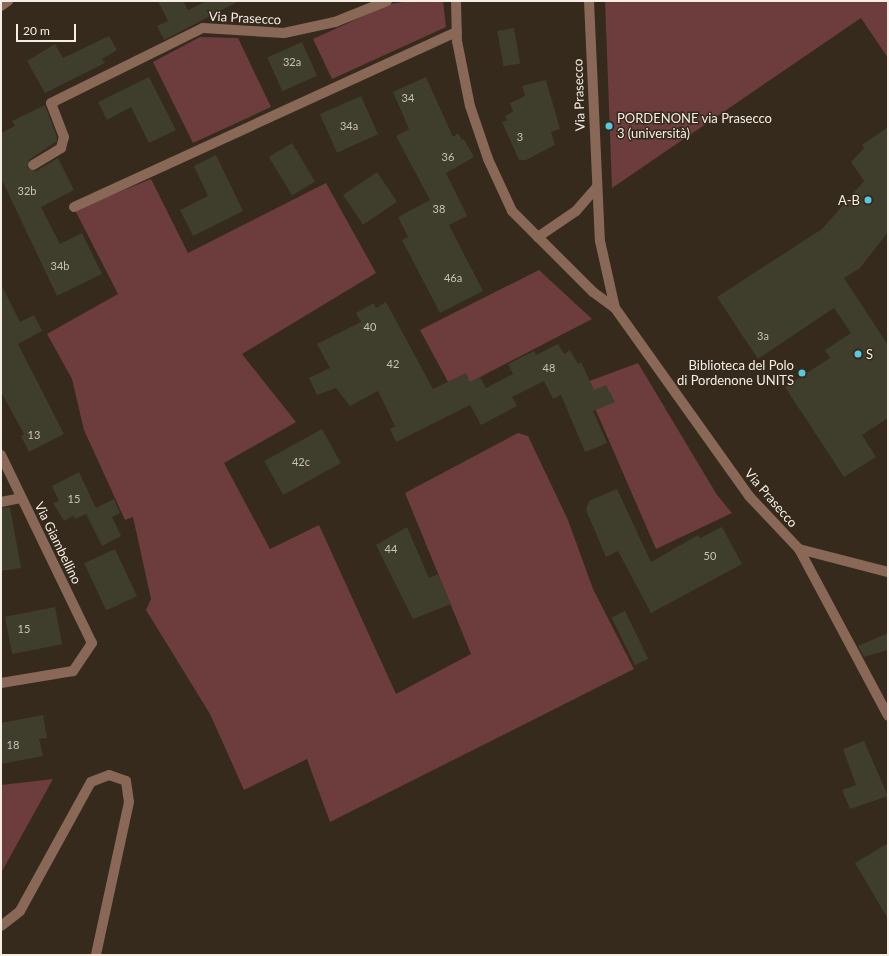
<!DOCTYPE html>
<html>
<head>
<meta charset="utf-8">
<style>
  body { margin:0 }
  #map { position:relative; width:889px; height:956px; overflow:hidden; background:#352a1c; font-family:Lato,sans-serif }
  div>[style] { position:absolute }
  .green>* { inset:0; background:#6d3c3d }
  .building>* { inset:0; background:#3f3d2b; transform-origin:0 0 }
  .minor>* { height:10px; margin:-5px; padding:0 5px; transform-origin:5px; border-radius:5px; background:#896858 }
  .dots>* { width:11px; height:11px; translate:-50% -50%; box-sizing:border-box; border:2px solid #352a1c; border-radius:50% }
  span { translate:-50% -50%; white-space:nowrap; text-align:center; line-height:1.15; -webkit-text-stroke:3px #352a1c; paint-order:stroke }
  .number-label { font-size:11px; color:#c8c2b6 }
  .number-label span { -webkit-text-stroke-width:0 }
  .street-label { font-size:13px; color:#f5eee5 }
  .poi-label { font-size:13px; color:#f5eee5 }
  .left { translate:0 -50%; text-align:left }
  .right { translate:-100% -50%; text-align:right }
  .frame { position:absolute; inset:0; border:2px solid #f5eee5; pointer-events:none }
  .scale { position:absolute; left:16px; top:24px; width:60px; height:18px; box-sizing:border-box; border:2px solid #f5eee5; border-top:0; padding-left:5px; font-size:12px; line-height:14px; white-space:nowrap; color:#f5eee5; -webkit-text-stroke:3px #352a1c; paint-order:stroke }
</style>
</head>
<body>
<div id="map">
  <div class="green">
    <div style="clip-path:polygon(409px 1px,443px 1px,446px 27px,332px 79px,313px 39px,390px 4px)"></div>
    <div style="clip-path:polygon(605px 1px,888px 1px,888px 58px,861px 18px,612px 188px)"></div>
    <div style="clip-path:polygon(200px 37px,238px 38px,271px 107px,193px 143px,153px 62px)"></div>
    <div style="clip-path:polygon(151px 179px,188px 253px,326px 183px,376px 273px,242px 354px,296px 422px,224px 463px,270px 549px,319px 525px,396px 694px,471px 654px,405px 493px,518px 433px,528px 436px,568px 520px,593px 589px,634px 669px,330px 822px,307px 759px,244px 790px,210px 714px,146px 610px,151px 599px,133px 517px,125px 520px,84px 430px,72px 379px,47px 334px,118px 294px,75px 210px)"></div>
    <div style="clip-path:polygon(539px 270px,592px 319px,453px 391px,420px 330px)"></div>
    <div style="clip-path:polygon(638px 363px,717px 495px,732px 513px,656px 549px,584px 383px)"></div>
    <div style="clip-path:polygon(53px 779px,1px 873px,1px 785px)"></div>
  </div>
  <div class="building">
    <div style="clip-path:polygon(158px 1px,183px 1px,188px 10px,207px 1px,239px 1px,164px 40px,157px 26px,168px 21px)"></div>
    <div style="left:514px;top:28px;width:36px;height:17px;rotate:80deg"></div>
    <div style="clip-path:polygon(109px 36px,117px 50px,102px 59px,105px 63px,45px 93px,27px 61px,55px 44px,63px 58px)"></div>
    <div style="left:302px;top:42px;width:37px;height:38px;rotate:66deg"></div>
    <div style="clip-path:polygon(149px 77px,176px 130px,149px 143px,131px 107px,107px 120px,98px 102px)"></div>
    <div style="clip-path:polygon(426px 77px,453px 137px,458px 133px,462px 140px,464px 139px,474px 157px,446px 173px,467px 216px,449px 225px,483px 291px,440px 313px,402px 240px,408px 237px,398px 217px,430px 200px,396px 136px,409px 129px,393px 92px)"></div>
    <div style="clip-path:polygon(546px 80px,560px 129px,551px 132px,555px 145px,526px 160px,519px 160px,502px 122px,507px 120px,505px 116px,513px 112px,510px 103px,525px 96px,522px 86px)"></div>
    <div style="left:361px;top:96px;width:42px;height:45px;rotate:66deg"></div>
    <div style="clip-path:polygon(45px 105px,57px 137px,56px 142px,29px 160px,27px 168px,36px 171px,58px 158px,74px 190px,41px 207px,60px 244px,82px 233px,102px 274px,57px 296px,1px 178px,1px 133px,15px 126px,12px 121px)"></div>
    <div style="clip-path:polygon(888px 127px,888px 232px,860px 268px,844px 278px,888px 345px,888px 418px,862px 435px,876px 457px,844px 477px,785px 387px,830px 358px,825px 350px,851px 333px,834px 308px,758px 359px,717px 297px,822px 229px,864px 181px,851px 162px,864px 148px,862px 145px)"></div>
    <div style="left:292px;top:143px;width:45px;height:27px;rotate:59deg"></div>
    <div style="clip-path:polygon(216px 155px,243px 211px,193px 236px,180px 210px,208px 196px,194px 166px)"></div>
    <div style="left:377px;top:172px;width:36px;height:41px;rotate:56deg"></div>
    <div style="clip-path:polygon(1px 284px,20px 322px,34px 315px,42px 331px,18px 344px,64px 434px,29px 452px,21px 436px,24px 434px,1px 392px)"></div>
    <div style="clip-path:polygon(386px 302px,433px 389px,466px 373px,470px 382px,480px 377px,486px 388px,513px 374px,508px 364px,534px 351px,536px 355px,558px 344px,564px 354px,570px 350px,578px 364px,581px 362px,594px 390px,606px 385px,615px 402px,593px 411px,607px 443px,585px 452px,561px 395px,553px 399px,544px 381px,512px 397px,517px 406px,481px 425px,470px 405px,396px 442px,390px 429px,395px 426px,378px 391px,350px 406px,336px 388px,317px 395px,309px 378px,330px 368px,317px 344px,361px 322px,356px 313px,374px 303px,376px 308px)"></div>
    <div style="left:322px;top:429px;width:39px;height:66px;rotate:61deg"></div>
    <div style="clip-path:polygon(79px 472px,96px 508px,114px 499px,120px 513px,112px 517px,121px 536px,102px 546px,86px 514px,75px 519px,73px 516px,64px 521px,53px 503px,59px 501px,52px 486px)"></div>
    <div style="clip-path:polygon(617px 489px,651px 562px,698px 535px,700px 538px,722px 527px,742px 564px,651px 613px,618px 551px,606px 557px,586px 510px,589px 501px)"></div>
    <div style="clip-path:polygon(10px 507px,21px 568px,1px 571px,1px 508px)"></div>
    <div style="clip-path:polygon(407px 527px,429px 578px,438px 574px,451px 604px,413px 619px,376px 545px)"></div>
    <div style="left:115px;top:549px;width:52px;height:34px;rotate:65deg"></div>
    <div style="left:55px;top:607px;width:38px;height:51px;rotate:79deg"></div>
    <div style="left:625px;top:611px;width:53px;height:15px;rotate:64deg"></div>
    <div style="clip-path:polygon(888px 633px,888px 650px,864px 657px,858px 646px)"></div>
    <div style="clip-path:polygon(43px 715px,47px 738px,39px 739px,43px 756px,1px 764px,1px 723px)"></div>
    <div style="clip-path:polygon(864px 741px,888px 796px,850px 809px,842px 790px,856px 785px,843px 749px)"></div>
    <div style="clip-path:polygon(888px 843px,888px 919px,855px 863px)"></div>
  </div>
  <div class="minor">
    <div style="left:456px;top:1px;width:40px;rotate:88.6deg"></div>
    <div style="left:457px;top:41px;width:66px;rotate:78.7deg"></div>
    <div style="left:470px;top:106px;width:56px;rotate:71.2deg"></div>
    <div style="left:488px;top:159px;width:57px;rotate:65.2deg"></div>
    <div style="left:512px;top:211px;width:37px;rotate:45deg"></div>
    <div style="left:589px;top:1px;width:240px;rotate:87.4deg"></div>
    <div style="left:600px;top:241px;width:69px;rotate:77.4deg"></div>
    <div style="left:615px;top:308px;width:231px;rotate:54.5deg"></div>
    <div style="left:749px;top:496px;width:73px;rotate:46.7deg"></div>
    <div style="left:799px;top:549px;width:189px;rotate:61.9deg"></div>
    <div style="left:1px;top:6px;width:9px;rotate:-36deg"></div>
    <div style="left:33px;top:165px;width:33px;rotate:-31deg"></div>
    <div style="left:61px;top:148px;width:11px;rotate:-75deg"></div>
    <div style="left:64px;top:137px;width:36px;rotate:-111deg"></div>
    <div style="left:51px;top:103px;width:169px;rotate:-26.3deg"></div>
    <div style="left:203px;top:28px;width:81px;rotate:3.5deg"></div>
    <div style="left:284px;top:33px;width:52px;rotate:-12.2deg"></div>
    <div style="left:335px;top:22px;width:56px;rotate:-22deg"></div>
    <div style="left:596px;top:188px;width:30px;rotate:131deg"></div>
    <div style="left:576px;top:211px;width:46px;rotate:145.6deg"></div>
    <div style="left:538px;top:237px;width:78px;rotate:45deg"></div>
    <div style="left:593px;top:292px;width:27px;rotate:36deg"></div>
    <div style="left:74px;top:207px;width:421px;rotate:-24.6deg"></div>
    <div style="left:1px;top:455px;width:209px;rotate:64.2deg"></div>
    <div style="left:92px;top:643px;width:34px;rotate:124deg"></div>
    <div style="left:73px;top:671px;width:73px;rotate:170.5deg"></div>
    <div style="left:1px;top:502px;width:20px;rotate:-11deg"></div>
    <div style="left:799px;top:549px;width:92px;rotate:14.5deg"></div>
    <div style="left:1px;top:926px;width:24px;rotate:-38deg"></div>
    <div style="left:20px;top:911px;width:147px;rotate:-61.2deg"></div>
    <div style="left:91px;top:782px;width:19px;rotate:-21deg"></div>
    <div style="left:109px;top:775px;width:18px;rotate:19deg"></div>
    <div style="left:126px;top:781px;width:21px;rotate:82deg"></div>
    <div style="left:129px;top:802px;width:157px;rotate:102.2deg"></div>
  </div>
  <div class="dots">
    <div style="left:609px;top:126px;background:#57c9e2"></div>
    <div style="left:868px;top:200px;background:#57c9e2"></div>
    <div style="left:858px;top:354px;background:#57c9e2"></div>
    <div style="left:802px;top:373px;background:#57c9e2"></div>
  </div>
  <div class="number-label">
    <span style="left:292px;top:62px">32a</span>
    <span style="left:408px;top:98px">34</span>
    <span style="left:349px;top:126px">34a</span>
    <span style="left:520px;top:137px">3</span>
    <span style="left:448px;top:157px">36</span>
    <span style="left:27px;top:191px">32b</span>
    <span style="left:439px;top:209px">38</span>
    <span style="left:60px;top:266px">34b</span>
    <span style="left:453px;top:278px">46a</span>
    <span style="left:370px;top:327px">40</span>
    <span style="left:763px;top:336px">3a</span>
    <span style="left:393px;top:364px">42</span>
    <span style="left:549px;top:368px">48</span>
    <span style="left:34px;top:435px">13</span>
    <span style="left:301px;top:462px">42c</span>
    <span style="left:74px;top:499px">15</span>
    <span style="left:391px;top:549px">44</span>
    <span style="left:710px;top:556px">50</span>
    <span style="left:24px;top:629px">15</span>
    <span style="left:13px;top:745px">18</span>
  </div>
  <div class="street-label">
    <span style="left:245px;top:18px;rotate:3deg">Via Prasecco</span>
    <span style="left:579px;top:95px;rotate:-92deg">Via Prasecco</span>
    <span style="left:771px;top:498px;rotate:49deg">Via Prasecco</span>
    <span style="left:58px;top:543px;rotate:64deg">Via Giambellino</span>
  </div>
  <div class="poi-label">
    <span class="left" style="left:617px;top:126px">PORDENONE via Prasecco<br>3 (università)</span>
    <span class="right" style="left:860px;top:200px">A-B</span>
    <span class="left" style="left:866px;top:354px">S</span>
    <span class="right" style="left:794px;top:373px">Biblioteca del Polo<br>di Pordenone UNITS</span>
  </div>
  <div class="frame"></div>
  <div class="scale">20 m</div>
</div>
</body>
</html>
